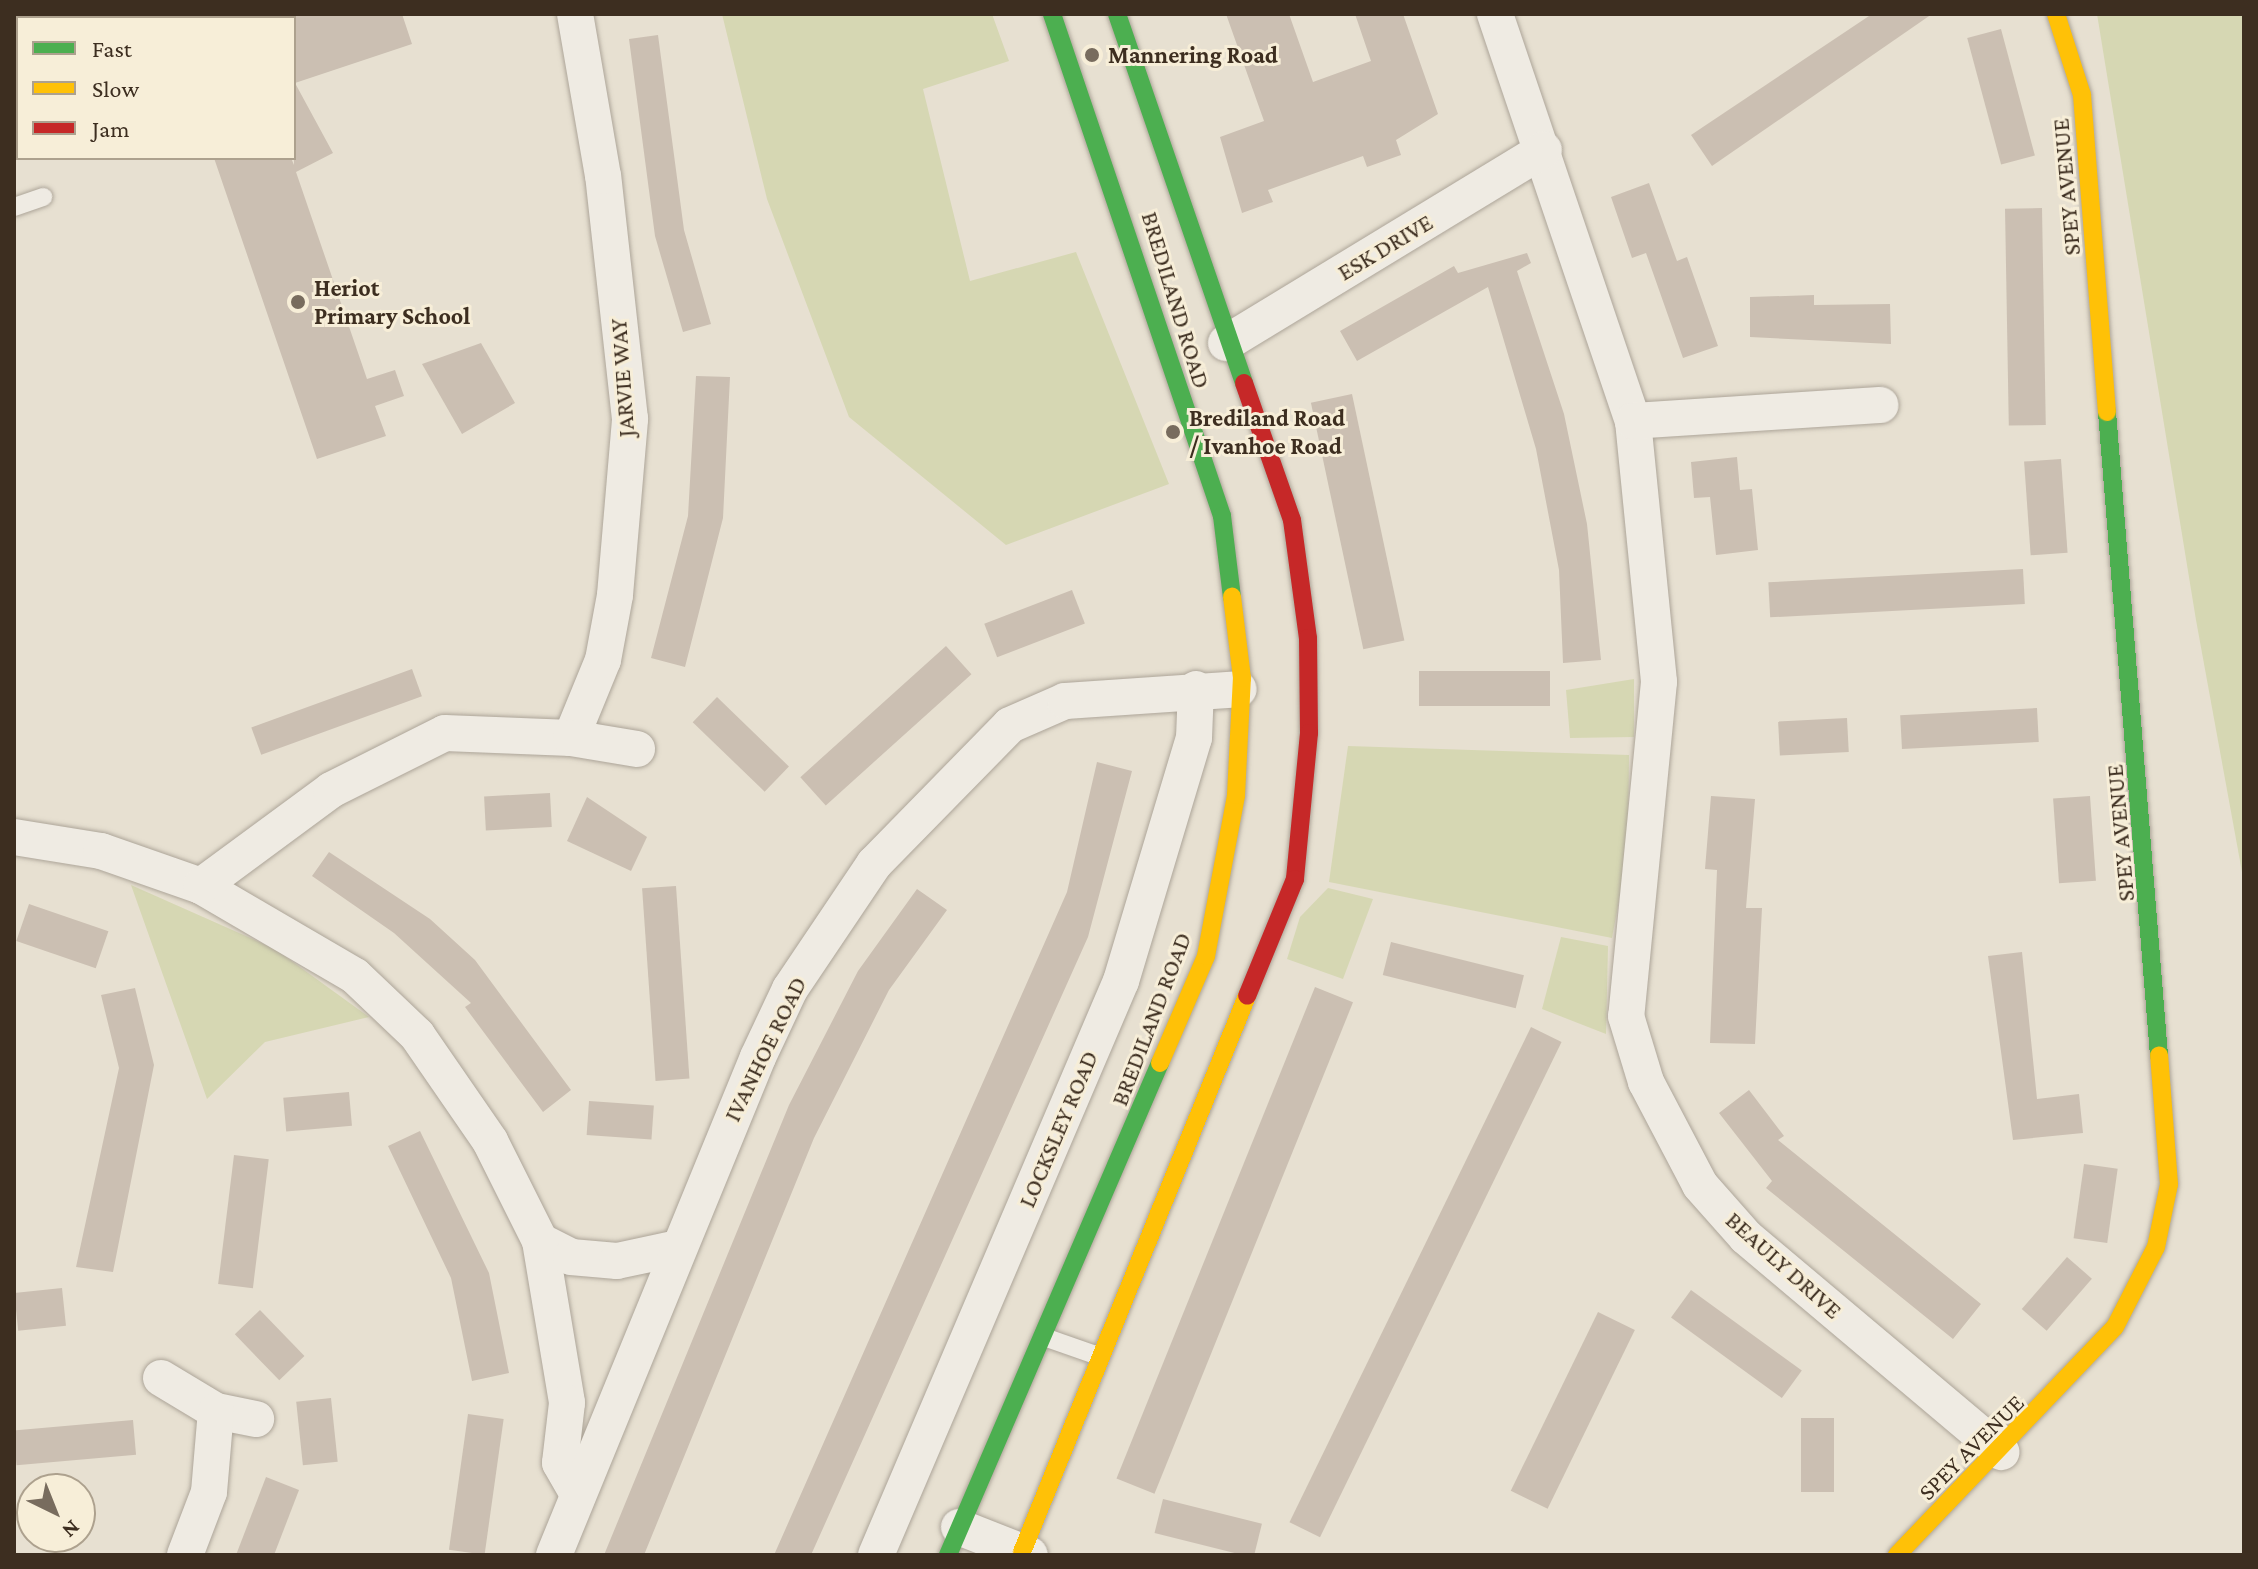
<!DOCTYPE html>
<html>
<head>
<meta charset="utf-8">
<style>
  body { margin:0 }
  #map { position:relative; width:2258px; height:1569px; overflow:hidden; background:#e7e0d1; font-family:"Crimson Pro",serif }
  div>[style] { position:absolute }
  .green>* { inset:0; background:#d6d7b3 }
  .building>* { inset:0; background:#cbbfb2; transform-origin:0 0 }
  .roads { filter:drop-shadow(0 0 2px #ada599) drop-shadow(0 0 2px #ada599) }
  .lane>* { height:18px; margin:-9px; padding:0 9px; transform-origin:9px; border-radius:9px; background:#efebe3 }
  .street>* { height:36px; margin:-18px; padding:0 18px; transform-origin:18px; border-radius:18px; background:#efebe3 }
  .fast>* { height:18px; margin:-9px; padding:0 9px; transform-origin:9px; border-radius:9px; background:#4caf50 }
  .slow>* { height:18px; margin:-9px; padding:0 9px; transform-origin:9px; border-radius:9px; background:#ffc107 }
  .jam>* { height:18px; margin:-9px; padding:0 9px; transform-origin:9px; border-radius:9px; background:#c62828 }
  .dots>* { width:22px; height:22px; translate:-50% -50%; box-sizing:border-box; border:4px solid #f7eed8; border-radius:50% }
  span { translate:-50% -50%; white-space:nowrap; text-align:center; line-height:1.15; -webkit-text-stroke:6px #f7eed8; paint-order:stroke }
  .poi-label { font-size:24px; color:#3d2e20; font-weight:700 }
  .left { translate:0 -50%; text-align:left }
  .street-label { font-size:24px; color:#3d2e20 }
  .frame { position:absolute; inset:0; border:16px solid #3d2e20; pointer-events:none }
  .legend { position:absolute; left:16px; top:16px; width:280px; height:144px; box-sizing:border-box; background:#f7eed8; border:2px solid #ada18e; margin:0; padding:10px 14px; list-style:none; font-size:24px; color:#3d2e20 }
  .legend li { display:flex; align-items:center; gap:16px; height:40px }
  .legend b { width:40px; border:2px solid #ada18e }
  .north { position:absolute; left:16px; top:1473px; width:80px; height:80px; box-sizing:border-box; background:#f7eed8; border:2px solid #ada18e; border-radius:50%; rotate:137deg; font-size:22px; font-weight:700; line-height:32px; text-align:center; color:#3d2e20 }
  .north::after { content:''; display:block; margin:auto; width:28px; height:36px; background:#786c5e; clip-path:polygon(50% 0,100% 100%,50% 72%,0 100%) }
</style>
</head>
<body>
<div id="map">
  <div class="green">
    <div style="clip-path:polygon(722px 14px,992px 14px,1009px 61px,923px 89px,970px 281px,1076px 252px,1169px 484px,1006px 545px,849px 417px,767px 199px)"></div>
    <div style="clip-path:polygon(2097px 14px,2244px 14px,2244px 883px,2196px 620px)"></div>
    <div style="clip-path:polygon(1634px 679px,1634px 737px,1570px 738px,1566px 690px)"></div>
    <div style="clip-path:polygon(1348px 746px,1629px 755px,1628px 853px,1612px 938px,1329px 882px)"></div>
    <div style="clip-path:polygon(131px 885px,275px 949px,369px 1017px,265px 1042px,207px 1099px)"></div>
    <div style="clip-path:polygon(1328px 888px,1373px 899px,1343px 979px,1287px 959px,1300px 917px)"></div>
    <div style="clip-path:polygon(1561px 937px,1608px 946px,1606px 1034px,1542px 1009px)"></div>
  </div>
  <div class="building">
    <div style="clip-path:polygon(294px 14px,402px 14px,412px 44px,295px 83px,333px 153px,296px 172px,367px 379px,395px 370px,404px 396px,375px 406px,386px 436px,317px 459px,214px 158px,291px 158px,294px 165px)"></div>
    <div style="clip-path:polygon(1226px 14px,1289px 14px,1313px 82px,1371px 61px,1355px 14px,1403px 14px,1438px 114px,1396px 140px,1401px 155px,1367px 167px,1363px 156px,1268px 190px,1273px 202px,1242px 213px,1220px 137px,1264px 121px)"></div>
    <div style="clip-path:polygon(1872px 14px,1932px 14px,1712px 166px,1691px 135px)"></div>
    <div style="left:2001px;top:29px;width:131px;height:35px;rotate:75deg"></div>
    <div style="clip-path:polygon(658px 35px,684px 230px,711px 324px,683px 332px,655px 236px,629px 39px)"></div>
    <div style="clip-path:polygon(1649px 183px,1677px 261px,1687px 257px,1718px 346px,1683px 358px,1646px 253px,1632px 258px,1611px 197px)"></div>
    <div style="left:2042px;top:208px;width:217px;height:37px;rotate:89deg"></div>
    <div style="clip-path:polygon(1527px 253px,1531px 263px,1517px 271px,1564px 414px,1587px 524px,1601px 660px,1563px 663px,1559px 570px,1536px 449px,1488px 287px,1357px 361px,1340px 331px,1454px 266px,1458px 273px)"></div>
    <div style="clip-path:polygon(1814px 295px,1814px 305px,1890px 304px,1891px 344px,1750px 337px,1750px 297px)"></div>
    <div style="clip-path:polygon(481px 343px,515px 403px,462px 434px,422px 364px)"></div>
    <div style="clip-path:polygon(696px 376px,730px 377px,723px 518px,685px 667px,651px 658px,688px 516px)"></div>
    <div style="left:1352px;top:394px;width:252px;height:42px;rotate:78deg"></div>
    <div style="clip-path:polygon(1737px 457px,1740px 490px,1752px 489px,1758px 550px,1716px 555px,1710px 497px,1694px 498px,1691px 462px)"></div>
    <div style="left:2061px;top:459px;width:94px;height:37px;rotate:86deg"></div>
    <div style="left:2023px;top:569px;width:35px;height:255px;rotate:87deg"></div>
    <div style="left:1072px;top:590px;width:36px;height:94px;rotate:69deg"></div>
    <div style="left:946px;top:646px;width:38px;height:196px;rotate:48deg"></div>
    <div style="left:412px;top:669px;width:29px;height:171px;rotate:70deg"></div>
    <div style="left:1550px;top:671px;width:35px;height:131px;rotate:90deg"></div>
    <div style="left:717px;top:697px;width:100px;height:35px;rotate:44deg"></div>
    <div style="left:2037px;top:708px;width:34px;height:137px;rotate:87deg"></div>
    <div style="left:1847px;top:718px;width:34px;height:69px;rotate:87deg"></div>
    <div style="clip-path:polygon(1097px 762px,1132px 771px,1088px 937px,811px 1555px,774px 1555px,1067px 892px)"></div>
    <div style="left:550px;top:793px;width:34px;height:66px;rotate:87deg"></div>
    <div style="clip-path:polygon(1711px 796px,1755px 799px,1746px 908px,1762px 908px,1755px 1044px,1710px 1043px,1717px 870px,1705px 869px)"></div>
    <div style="left:2090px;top:796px;width:85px;height:37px;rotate:86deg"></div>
    <div style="clip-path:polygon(587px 797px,647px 837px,631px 871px,567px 841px)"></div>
    <div style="clip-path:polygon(329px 852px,430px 919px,475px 960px,571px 1090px,543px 1112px,465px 1007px,471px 1003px,394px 933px,312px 876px)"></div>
    <div style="left:676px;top:886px;width:193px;height:34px;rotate:86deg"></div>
    <div style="clip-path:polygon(917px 889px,947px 910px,889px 990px,814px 1138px,644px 1555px,604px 1555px,789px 1105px,858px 971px)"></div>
    <div style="left:29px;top:904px;width:84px;height:39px;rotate:19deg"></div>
    <div style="left:1391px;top:942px;width:137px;height:34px;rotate:14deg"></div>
    <div style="clip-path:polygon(2022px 952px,2037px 1099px,2079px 1094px,2083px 1133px,2013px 1140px,1988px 956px)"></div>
    <div style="left:1315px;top:987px;width:41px;height:530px;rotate:22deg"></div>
    <div style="clip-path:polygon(135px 988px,154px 1065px,113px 1272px,76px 1267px,119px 1068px,101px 995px)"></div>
    <div style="left:1531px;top:1027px;width:34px;height:551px;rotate:26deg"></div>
    <div style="clip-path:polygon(1749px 1090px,1784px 1136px,1778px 1140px,1981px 1304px,1953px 1339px,1766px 1188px,1772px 1181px,1719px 1113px)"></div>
    <div style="left:349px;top:1092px;width:34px;height:66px;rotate:85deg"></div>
    <div style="left:589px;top:1101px;width:65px;height:34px;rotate:4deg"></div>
    <div style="clip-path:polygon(420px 1131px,489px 1273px,509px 1373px,472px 1381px,451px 1278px,388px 1146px)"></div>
    <div style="left:234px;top:1155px;width:35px;height:130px;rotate:7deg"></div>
    <div style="left:2084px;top:1164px;width:34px;height:75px;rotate:8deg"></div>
    <div style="left:2067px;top:1257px;width:33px;height:69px;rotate:41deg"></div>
    <div style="left:62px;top:1288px;width:38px;height:48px;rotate:84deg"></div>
    <div style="left:1691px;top:1290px;width:137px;height:34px;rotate:36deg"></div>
    <div style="left:260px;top:1310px;width:64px;height:35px;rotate:46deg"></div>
    <div style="left:1598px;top:1312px;width:41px;height:199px;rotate:26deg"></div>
    <div style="left:331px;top:1398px;width:64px;height:35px;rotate:84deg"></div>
    <div style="left:468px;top:1414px;width:36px;height:137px;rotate:8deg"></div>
    <div style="left:1801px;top:1418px;width:33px;height:74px"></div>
    <div style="left:133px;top:1420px;width:35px;height:120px;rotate:85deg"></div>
    <div style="clip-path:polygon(266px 1477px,299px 1490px,274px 1555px,236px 1555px)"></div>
    <div style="left:1163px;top:1499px;width:102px;height:35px;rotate:14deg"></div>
  </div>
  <div class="roads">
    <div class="lane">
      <div style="left:14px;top:207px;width:31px;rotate:-19deg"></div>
      <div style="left:1044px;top:1337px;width:60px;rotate:19.3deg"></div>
    </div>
    <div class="street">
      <div style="left:1495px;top:14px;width:430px;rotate:71.3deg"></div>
      <div style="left:1633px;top:421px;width:262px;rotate:84.3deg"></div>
      <div style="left:1659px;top:682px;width:336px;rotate:95.6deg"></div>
      <div style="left:1626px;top:1016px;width:69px;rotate:73.1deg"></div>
      <div style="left:1646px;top:1082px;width:116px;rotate:62.3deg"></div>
      <div style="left:1700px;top:1185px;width:69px;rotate:48.5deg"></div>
      <div style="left:1746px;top:1237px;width:334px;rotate:40.1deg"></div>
      <div style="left:1226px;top:343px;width:372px;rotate:-31.3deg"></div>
      <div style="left:1633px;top:421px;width:248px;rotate:-3.7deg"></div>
      <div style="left:571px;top:738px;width:84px;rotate:-67.7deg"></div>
      <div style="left:603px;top:660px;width:66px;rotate:-79.5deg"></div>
      <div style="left:615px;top:595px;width:177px;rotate:-85.1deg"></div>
      <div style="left:630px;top:419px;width:244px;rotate:-96.3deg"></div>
      <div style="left:603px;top:176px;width:164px;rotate:-99.8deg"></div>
      <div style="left:14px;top:837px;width:88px;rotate:9.1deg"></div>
      <div style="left:101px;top:851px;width:106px;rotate:19.3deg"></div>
      <div style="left:201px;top:886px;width:178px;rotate:30.3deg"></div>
      <div style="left:355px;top:976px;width:86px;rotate:43.6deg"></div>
      <div style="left:417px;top:1035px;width:129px;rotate:55.4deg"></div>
      <div style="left:490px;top:1141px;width:112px;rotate:63.4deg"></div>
      <div style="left:540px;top:1241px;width:164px;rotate:80.5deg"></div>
      <div style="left:567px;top:1403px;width:60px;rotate:96.7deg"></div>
      <div style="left:560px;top:1463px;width:32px;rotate:60deg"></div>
      <div style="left:201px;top:886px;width:162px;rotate:-36.4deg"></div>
      <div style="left:331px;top:790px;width:127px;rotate:-26.6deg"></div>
      <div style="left:445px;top:733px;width:126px;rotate:2.3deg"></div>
      <div style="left:571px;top:738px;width:67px;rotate:9.5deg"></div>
      <div style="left:540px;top:1241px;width:35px;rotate:27deg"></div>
      <div style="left:571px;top:1257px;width:46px;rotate:5deg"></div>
      <div style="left:617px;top:1261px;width:57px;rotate:-12.1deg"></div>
      <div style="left:161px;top:1378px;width:64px;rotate:31deg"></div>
      <div style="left:216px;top:1411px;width:41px;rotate:11.3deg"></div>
      <div style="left:959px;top:1527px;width:76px;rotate:21.5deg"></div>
      <div style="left:185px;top:1555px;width:67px;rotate:-69.1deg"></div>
      <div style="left:209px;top:1492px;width:81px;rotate:-85.1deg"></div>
      <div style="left:554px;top:1555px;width:538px;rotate:-67.72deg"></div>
      <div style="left:758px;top:1057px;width:75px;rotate:-64.8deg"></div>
      <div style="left:790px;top:989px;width:151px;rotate:-56.1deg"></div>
      <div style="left:874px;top:864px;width:194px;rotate:-45.6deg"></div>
      <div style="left:1010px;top:725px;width:60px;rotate:-23.6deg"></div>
      <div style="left:1065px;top:701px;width:174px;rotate:-3.9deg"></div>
      <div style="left:876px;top:1555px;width:624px;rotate:-66.89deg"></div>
      <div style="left:1121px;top:981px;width:254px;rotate:-73.3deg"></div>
      <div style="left:1194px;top:738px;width:49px;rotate:-87.7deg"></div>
    </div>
    <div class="fast">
      <div style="left:1052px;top:14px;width:530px;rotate:71.29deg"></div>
      <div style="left:1222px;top:516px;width:82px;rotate:83deg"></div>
      <div style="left:1117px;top:14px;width:390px;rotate:71deg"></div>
      <div style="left:2107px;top:412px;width:645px;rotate:85.38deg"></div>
      <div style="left:948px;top:1555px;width:536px;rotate:-66.69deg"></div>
    </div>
    <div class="slow">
      <div style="left:2056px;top:14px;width:85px;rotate:72.2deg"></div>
      <div style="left:2082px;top:95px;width:318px;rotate:85.5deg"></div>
      <div style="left:1160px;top:1063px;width:116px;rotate:-66.7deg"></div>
      <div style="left:1206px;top:956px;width:164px;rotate:-79.4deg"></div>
      <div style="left:1236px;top:795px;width:117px;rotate:-87.1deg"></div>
      <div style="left:1242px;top:678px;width:82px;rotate:-97deg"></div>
      <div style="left:1022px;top:1552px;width:600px;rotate:-67.97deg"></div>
      <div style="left:1897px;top:1555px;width:315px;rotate:-46.3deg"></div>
      <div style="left:2115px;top:1327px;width:90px;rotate:-62.9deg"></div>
      <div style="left:2156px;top:1247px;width:64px;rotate:-78.3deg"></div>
      <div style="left:2169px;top:1184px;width:129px;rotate:-94.4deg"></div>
    </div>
    <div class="jam">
      <div style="left:1244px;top:383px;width:145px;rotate:70.7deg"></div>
      <div style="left:1292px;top:520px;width:119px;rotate:82.3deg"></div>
      <div style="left:1308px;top:638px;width:95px;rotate:89.4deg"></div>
      <div style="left:1309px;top:733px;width:147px;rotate:95.5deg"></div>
      <div style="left:1295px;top:879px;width:126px;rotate:112.3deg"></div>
    </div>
  </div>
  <div class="dots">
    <div style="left:1092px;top:55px;background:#786c5e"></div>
    <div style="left:298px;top:302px;background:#786c5e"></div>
    <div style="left:1173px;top:432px;background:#786c5e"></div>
  </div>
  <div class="poi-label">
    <span class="left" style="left:1108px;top:55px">Mannering Road</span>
    <span class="left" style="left:314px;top:302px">Heriot<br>Primary School</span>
    <span class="left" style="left:1189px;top:432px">Brediland Road<br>/ Ivanhoe Road</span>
  </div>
  <div class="street-label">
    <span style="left:2066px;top:187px;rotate:-95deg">SPEY AVENUE</span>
    <span style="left:1385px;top:247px;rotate:-31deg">ESK DRIVE</span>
    <span style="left:1176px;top:300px;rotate:73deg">BREDILAND ROAD</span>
    <span style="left:622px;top:378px;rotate:-94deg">JARVIE WAY</span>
    <span style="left:2120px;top:833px;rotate:-95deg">SPEY AVENUE</span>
    <span style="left:1151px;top:1019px;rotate:-69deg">BREDILAND ROAD</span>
    <span style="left:765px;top:1049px;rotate:-64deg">IVANHOE ROAD</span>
    <span style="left:1058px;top:1129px;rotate:-67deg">LOCKSLEY ROAD</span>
    <span style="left:1784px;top:1265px;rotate:42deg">BEAULY DRIVE</span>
    <span style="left:1971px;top:1447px;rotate:-45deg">SPEY AVENUE</span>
  </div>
  <div class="frame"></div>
  <ul class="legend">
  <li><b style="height:10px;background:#4caf50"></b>Fast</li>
  <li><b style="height:10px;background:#ffc107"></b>Slow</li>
  <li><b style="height:10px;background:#c62828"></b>Jam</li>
  </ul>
  <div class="north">N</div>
</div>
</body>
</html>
